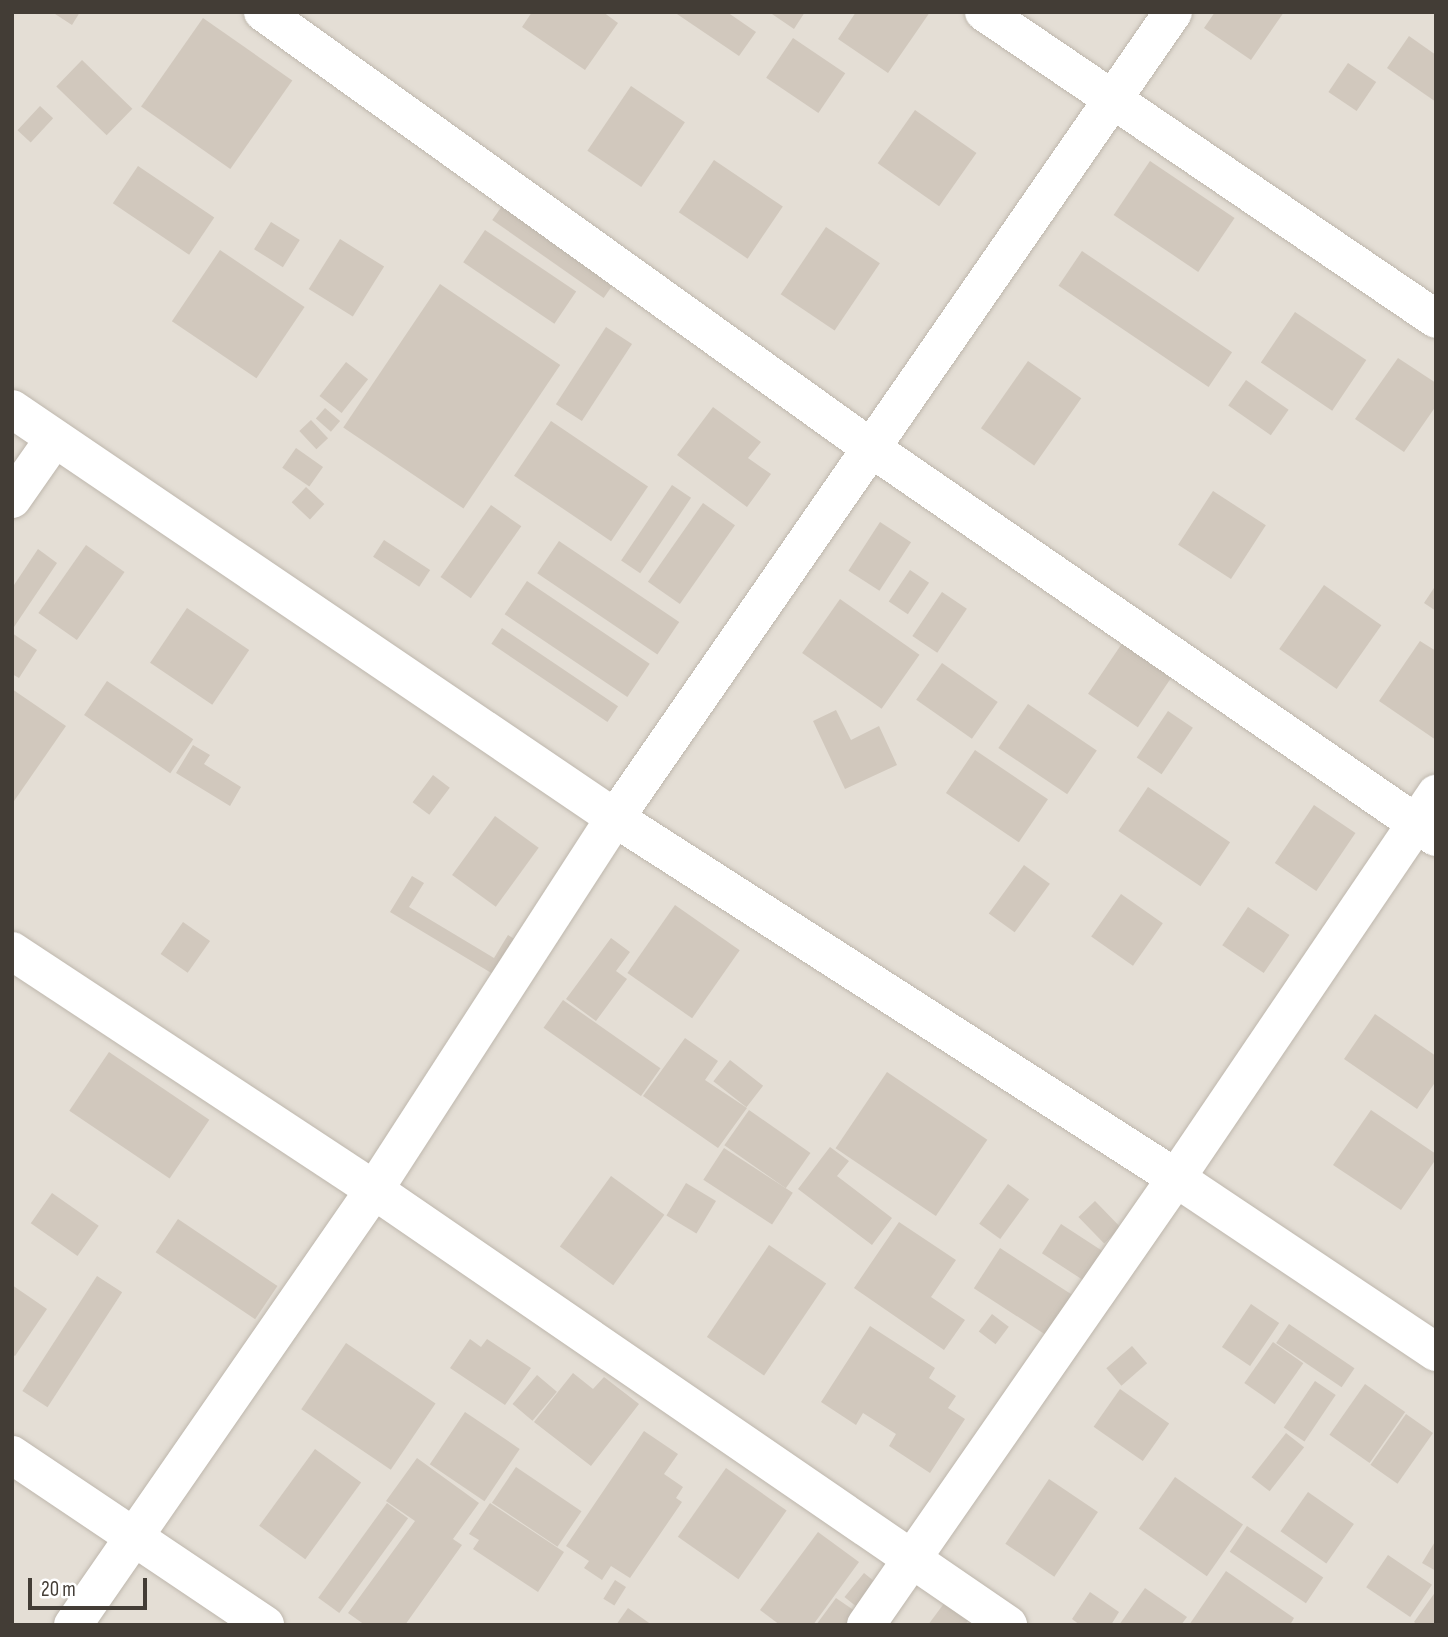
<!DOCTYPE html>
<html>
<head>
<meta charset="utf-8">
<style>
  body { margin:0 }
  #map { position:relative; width:1448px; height:1637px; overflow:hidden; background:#f1ede6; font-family:"Sofia Sans Condensed",sans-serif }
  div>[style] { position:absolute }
  .residential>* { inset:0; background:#e4ded5; transform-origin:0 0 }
  .building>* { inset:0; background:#d1c8bd; transform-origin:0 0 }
  .roads { filter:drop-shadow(0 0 2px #beb7ad) drop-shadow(0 0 2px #beb7ad) }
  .street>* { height:38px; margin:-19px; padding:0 19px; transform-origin:19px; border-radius:19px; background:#fff }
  span { translate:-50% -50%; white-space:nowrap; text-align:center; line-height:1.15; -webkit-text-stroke:5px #fff; paint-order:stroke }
  .frame { position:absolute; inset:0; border:14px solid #433d36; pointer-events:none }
  .scale { position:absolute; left:28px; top:1578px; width:119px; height:32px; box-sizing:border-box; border:4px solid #433d36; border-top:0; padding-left:9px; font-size:21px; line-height:24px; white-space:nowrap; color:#433d36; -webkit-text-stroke:5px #fff; paint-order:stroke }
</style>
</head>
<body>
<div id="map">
  <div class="residential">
    <div style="left:12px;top:12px;width:1424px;height:1613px"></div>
  </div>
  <div class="building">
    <div style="clip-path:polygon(52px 12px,80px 12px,72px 25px)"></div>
    <div style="clip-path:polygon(532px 12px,603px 12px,618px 23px,585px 70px,522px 27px)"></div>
    <div style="clip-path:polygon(674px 12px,727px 12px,756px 32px,739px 56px)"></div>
    <div style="clip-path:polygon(769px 12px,805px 12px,794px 29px)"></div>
    <div style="clip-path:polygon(856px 12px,930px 12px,888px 73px,838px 39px)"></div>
    <div style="clip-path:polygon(1215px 12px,1284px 12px,1251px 60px,1204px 28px)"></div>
    <div style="left:203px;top:18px;width:109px;height:108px;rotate:35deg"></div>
    <div style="clip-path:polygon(1409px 36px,1436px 55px,1436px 102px,1387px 68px)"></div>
    <div style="left:793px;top:38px;width:63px;height:48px;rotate:34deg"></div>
    <div style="left:82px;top:60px;width:70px;height:37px;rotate:44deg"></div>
    <div style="left:1348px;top:63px;width:34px;height:35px;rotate:34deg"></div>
    <div style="left:631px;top:86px;width:65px;height:78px;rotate:34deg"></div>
    <div style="left:40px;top:106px;width:18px;height:33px;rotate:43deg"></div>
    <div style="left:915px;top:110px;width:75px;height:65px;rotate:35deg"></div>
    <div style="left:714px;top:160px;width:83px;height:63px;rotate:34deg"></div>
    <div style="left:1150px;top:161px;width:102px;height:65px;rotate:34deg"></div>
    <div style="left:138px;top:166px;width:92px;height:45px;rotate:34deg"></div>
    <div style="left:502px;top:206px;width:136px;height:17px;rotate:35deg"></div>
    <div style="left:271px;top:222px;width:34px;height:32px;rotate:32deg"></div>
    <div style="left:826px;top:227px;width:65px;height:81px;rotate:34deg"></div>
    <div style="left:485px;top:230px;width:110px;height:39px;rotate:34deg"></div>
    <div style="left:340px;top:239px;width:52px;height:59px;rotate:32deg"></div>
    <div style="left:220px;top:250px;width:102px;height:86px;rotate:34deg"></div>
    <div style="left:1082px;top:251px;width:181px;height:42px;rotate:34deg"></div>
    <div style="left:440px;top:284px;width:145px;height:173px;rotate:34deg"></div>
    <div style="left:1295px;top:312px;width:86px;height:61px;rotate:34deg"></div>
    <div style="left:606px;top:327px;width:31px;height:92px;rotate:33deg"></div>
    <div style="clip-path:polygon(1398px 358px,1436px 383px,1436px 406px,1404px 452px,1355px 419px)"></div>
    <div style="left:1028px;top:361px;width:65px;height:82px;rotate:35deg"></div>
    <div style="left:346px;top:362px;width:28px;height:43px;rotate:38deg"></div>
    <div style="left:1246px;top:380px;width:52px;height:31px;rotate:35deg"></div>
    <div style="clip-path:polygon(713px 407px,761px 442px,748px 458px,771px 474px,747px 507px,677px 455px)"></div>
    <div style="left:325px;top:408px;width:20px;height:14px;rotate:41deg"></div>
    <div style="left:311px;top:420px;width:25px;height:16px;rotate:47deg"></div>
    <div style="left:551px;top:421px;width:117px;height:66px;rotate:34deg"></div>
    <div style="left:296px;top:448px;width:33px;height:24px;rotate:35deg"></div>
    <div style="left:672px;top:485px;width:23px;height:91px;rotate:34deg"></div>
    <div style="left:306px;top:487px;width:25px;height:21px;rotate:43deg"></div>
    <div style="left:1213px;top:491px;width:63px;height:64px;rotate:33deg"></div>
    <div style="left:703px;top:503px;width:39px;height:96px;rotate:35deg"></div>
    <div style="left:491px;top:505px;width:37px;height:88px;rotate:35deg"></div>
    <div style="left:880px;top:522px;width:37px;height:58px;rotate:33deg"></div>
    <div style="left:384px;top:540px;width:55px;height:20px;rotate:33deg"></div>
    <div style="left:559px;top:541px;width:145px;height:39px;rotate:34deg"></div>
    <div style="left:86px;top:545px;width:47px;height:83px;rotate:35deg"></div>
    <div style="clip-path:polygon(38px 549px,57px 563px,12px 630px,12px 588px)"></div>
    <div style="left:910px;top:570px;width:23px;height:38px;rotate:34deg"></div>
    <div style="left:527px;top:581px;width:148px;height:40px;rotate:34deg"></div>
    <div style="left:1324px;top:585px;width:70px;height:78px;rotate:35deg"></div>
    <div style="clip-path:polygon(1436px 585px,1436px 611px,1424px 603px)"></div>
    <div style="left:942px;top:592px;width:30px;height:53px;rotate:34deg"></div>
    <div style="left:840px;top:599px;width:97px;height:66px;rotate:35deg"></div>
    <div style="left:187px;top:608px;width:75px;height:66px;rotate:34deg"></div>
    <div style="left:502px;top:628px;width:140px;height:19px;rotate:34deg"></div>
    <div style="clip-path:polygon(12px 633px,37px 650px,19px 678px,12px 674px)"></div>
    <div style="left:1125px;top:639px;width:60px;height:66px;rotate:34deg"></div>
    <div style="clip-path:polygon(1420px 641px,1436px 651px,1436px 740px,1379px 701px)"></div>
    <div style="left:942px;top:663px;width:68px;height:45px;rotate:35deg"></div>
    <div style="left:107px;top:681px;width:104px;height:41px;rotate:34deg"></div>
    <div style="clip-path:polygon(12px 689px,66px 726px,12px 804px)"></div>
    <div style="left:1028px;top:704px;width:83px;height:53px;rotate:34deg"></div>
    <div style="clip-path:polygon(836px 710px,851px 740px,879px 726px,897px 765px,845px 789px,813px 721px)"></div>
    <div style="left:1168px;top:711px;width:30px;height:56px;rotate:34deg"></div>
    <div style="clip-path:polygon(193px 745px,210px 755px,204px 764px,241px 787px,230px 806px,176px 773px)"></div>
    <div style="left:975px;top:750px;width:88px;height:52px;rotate:34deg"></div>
    <div style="left:433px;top:775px;width:21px;height:34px;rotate:37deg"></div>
    <div style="left:1148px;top:787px;width:99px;height:53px;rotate:34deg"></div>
    <div style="left:1314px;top:805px;width:50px;height:70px;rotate:34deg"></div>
    <div style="left:495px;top:816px;width:54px;height:73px;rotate:36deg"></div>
    <div style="left:1024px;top:865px;width:32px;height:60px;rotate:36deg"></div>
    <div style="clip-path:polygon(412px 876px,424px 883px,409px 907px,494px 958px,508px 935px,519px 942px,498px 977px,390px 912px)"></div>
    <div style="left:1121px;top:894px;width:51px;height:52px;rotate:35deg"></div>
    <div style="left:675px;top:905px;width:79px;height:83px;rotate:35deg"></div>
    <div style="left:1248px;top:907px;width:50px;height:46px;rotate:34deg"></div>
    <div style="left:183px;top:922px;width:33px;height:39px;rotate:35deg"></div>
    <div style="clip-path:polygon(611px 938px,630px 952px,616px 971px,627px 979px,596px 1021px,566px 999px)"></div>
    <div style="left:563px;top:1000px;width:119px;height:34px;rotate:35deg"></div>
    <div style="clip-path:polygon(1375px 1014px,1436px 1056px,1436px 1081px,1417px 1109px,1344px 1059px)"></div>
    <div style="clip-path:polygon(685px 1038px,718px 1061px,705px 1080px,747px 1108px,718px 1148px,643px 1096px)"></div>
    <div style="left:109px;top:1052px;width:121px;height:71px;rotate:34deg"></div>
    <div style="left:730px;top:1060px;width:42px;height:27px;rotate:38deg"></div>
    <div style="left:887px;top:1072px;width:121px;height:92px;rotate:34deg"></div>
    <div style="left:749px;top:1110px;width:75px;height:43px;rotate:35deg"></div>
    <div style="clip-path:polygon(1371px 1110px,1436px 1154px,1436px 1159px,1401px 1210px,1333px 1165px)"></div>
    <div style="clip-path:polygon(830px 1147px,849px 1161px,837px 1176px,892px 1218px,872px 1245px,798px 1189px)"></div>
    <div style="left:724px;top:1148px;width:82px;height:38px;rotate:33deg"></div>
    <div style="left:611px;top:1176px;width:66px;height:87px;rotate:36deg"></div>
    <div style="left:686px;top:1183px;width:35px;height:38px;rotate:31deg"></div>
    <div style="left:1008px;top:1184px;width:26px;height:49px;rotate:36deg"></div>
    <div style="left:52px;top:1193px;width:57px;height:37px;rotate:35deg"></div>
    <div style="left:1095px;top:1201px;width:37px;height:23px;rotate:46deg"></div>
    <div style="left:178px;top:1219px;width:120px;height:40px;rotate:34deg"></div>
    <div style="clip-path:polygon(899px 1222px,956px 1260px,931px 1297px,965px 1320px,944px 1350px,854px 1288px)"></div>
    <div style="left:1061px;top:1224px;width:59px;height:35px;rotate:33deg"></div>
    <div style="left:769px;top:1245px;width:69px;height:111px;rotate:34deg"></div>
    <div style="left:1000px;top:1248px;width:91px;height:48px;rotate:33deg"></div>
    <div style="left:97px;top:1276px;width:30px;height:137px;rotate:33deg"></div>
    <div style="clip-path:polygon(12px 1285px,47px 1309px,15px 1356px,12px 1354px)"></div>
    <div style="left:1251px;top:1304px;width:34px;height:52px;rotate:34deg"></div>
    <div style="left:992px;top:1314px;width:21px;height:22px;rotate:37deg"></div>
    <div style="left:1289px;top:1324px;width:79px;height:23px;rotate:34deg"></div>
    <div style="clip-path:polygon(870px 1326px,935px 1368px,929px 1378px,956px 1396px,948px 1408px,965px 1419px,930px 1473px,889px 1446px,896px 1434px,863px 1413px,856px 1425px,821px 1402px)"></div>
    <div style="clip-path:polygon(470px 1339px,481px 1347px,487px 1339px,531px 1368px,505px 1405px,450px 1368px)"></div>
    <div style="left:1273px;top:1342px;width:37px;height:50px;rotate:35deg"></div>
    <div style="left:346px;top:1343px;width:108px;height:80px;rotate:34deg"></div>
    <div style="left:1132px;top:1346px;width:23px;height:34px;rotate:49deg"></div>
    <div style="clip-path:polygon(573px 1373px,593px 1389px,604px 1377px,639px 1404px,591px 1466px,534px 1422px)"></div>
    <div style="left:537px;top:1375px;width:26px;height:38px;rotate:40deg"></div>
    <div style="left:1315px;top:1381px;width:25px;height:56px;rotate:34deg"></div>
    <div style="left:1365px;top:1384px;width:49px;height:62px;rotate:35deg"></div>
    <div style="left:1120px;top:1389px;width:60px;height:46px;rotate:35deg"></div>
    <div style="left:465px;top:1412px;width:66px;height:63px;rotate:34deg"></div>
    <div style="left:1406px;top:1414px;width:33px;height:62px;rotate:35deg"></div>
    <div style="clip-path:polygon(644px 1431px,678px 1454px,664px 1474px,683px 1487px,676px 1498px,682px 1502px,630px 1578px,611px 1566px,602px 1580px,584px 1568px,589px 1561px,566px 1546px)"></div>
    <div style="left:1286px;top:1433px;width:23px;height:56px;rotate:38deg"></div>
    <div style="left:315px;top:1449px;width:57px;height:95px;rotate:36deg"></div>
    <div style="clip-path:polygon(417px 1458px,479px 1503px,453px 1539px,462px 1545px,405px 1625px,365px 1625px,348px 1613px,415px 1521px,386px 1501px)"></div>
    <div style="left:516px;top:1467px;width:79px;height:43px;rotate:34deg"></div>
    <div style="left:726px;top:1468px;width:74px;height:84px;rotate:35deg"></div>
    <div style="left:1175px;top:1477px;width:83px;height:63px;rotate:35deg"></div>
    <div style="left:1049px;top:1479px;width:59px;height:78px;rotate:34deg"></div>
    <div style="left:1308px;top:1492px;width:56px;height:48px;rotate:35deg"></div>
    <div style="left:387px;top:1503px;width:26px;height:117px;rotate:36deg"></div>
    <div style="clip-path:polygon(490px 1503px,564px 1552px,538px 1592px,473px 1549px,479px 1540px,469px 1534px)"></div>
    <div style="left:1247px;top:1526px;width:92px;height:31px;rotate:34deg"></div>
    <div style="clip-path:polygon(818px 1532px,859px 1562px,813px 1625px,780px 1625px,760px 1610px)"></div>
    <div style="clip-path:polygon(1436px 1540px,1436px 1571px,1422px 1563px)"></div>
    <div style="left:1388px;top:1555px;width:53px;height:39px;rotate:34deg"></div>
    <div style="clip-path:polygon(1226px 1571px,1294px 1618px,1290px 1625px,1189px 1625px)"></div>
    <div style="left:864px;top:1573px;width:27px;height:31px;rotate:39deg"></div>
    <div style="left:615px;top:1580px;width:13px;height:22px;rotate:32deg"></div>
    <div style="clip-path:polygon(1145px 1588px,1187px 1617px,1181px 1625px,1119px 1625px)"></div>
    <div style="clip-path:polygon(1436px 1591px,1436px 1625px,1418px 1625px,1414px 1622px)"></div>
    <div style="clip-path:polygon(1090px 1592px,1119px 1612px,1111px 1625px,1080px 1625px,1072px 1619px)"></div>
    <div style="clip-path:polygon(951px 1594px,975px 1611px,965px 1625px,928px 1625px)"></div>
    <div style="clip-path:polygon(836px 1598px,865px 1618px,860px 1625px,816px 1625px)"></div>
    <div style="clip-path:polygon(628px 1608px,652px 1625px,616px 1625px)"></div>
  </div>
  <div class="roads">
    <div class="street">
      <div style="left:263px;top:12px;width:748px;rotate:35.64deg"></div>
      <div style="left:871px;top:448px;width:686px;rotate:34.55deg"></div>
      <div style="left:984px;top:12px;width:546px;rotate:34.18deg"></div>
      <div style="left:12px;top:409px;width:729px;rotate:34.15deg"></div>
      <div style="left:615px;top:818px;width:667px;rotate:32.69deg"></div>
      <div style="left:1176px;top:1178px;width:313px;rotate:33.8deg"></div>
      <div style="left:12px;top:499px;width:73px;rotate:-55deg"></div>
      <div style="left:12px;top:951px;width:434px;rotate:33.4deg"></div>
      <div style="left:374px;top:1190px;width:769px;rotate:34.45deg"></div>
      <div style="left:12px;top:1455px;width:305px;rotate:33.9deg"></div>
      <div style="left:73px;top:1625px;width:529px;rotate:-55.32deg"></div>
      <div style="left:374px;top:1190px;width:443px;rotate:-57.1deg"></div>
      <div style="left:615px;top:818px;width:980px;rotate:-55.3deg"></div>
      <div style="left:866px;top:1625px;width:544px;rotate:-55.26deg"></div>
      <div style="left:1176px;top:1178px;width:464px;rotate:-55.9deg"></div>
    </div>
  </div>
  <div class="frame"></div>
  <div class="scale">20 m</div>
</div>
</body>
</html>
